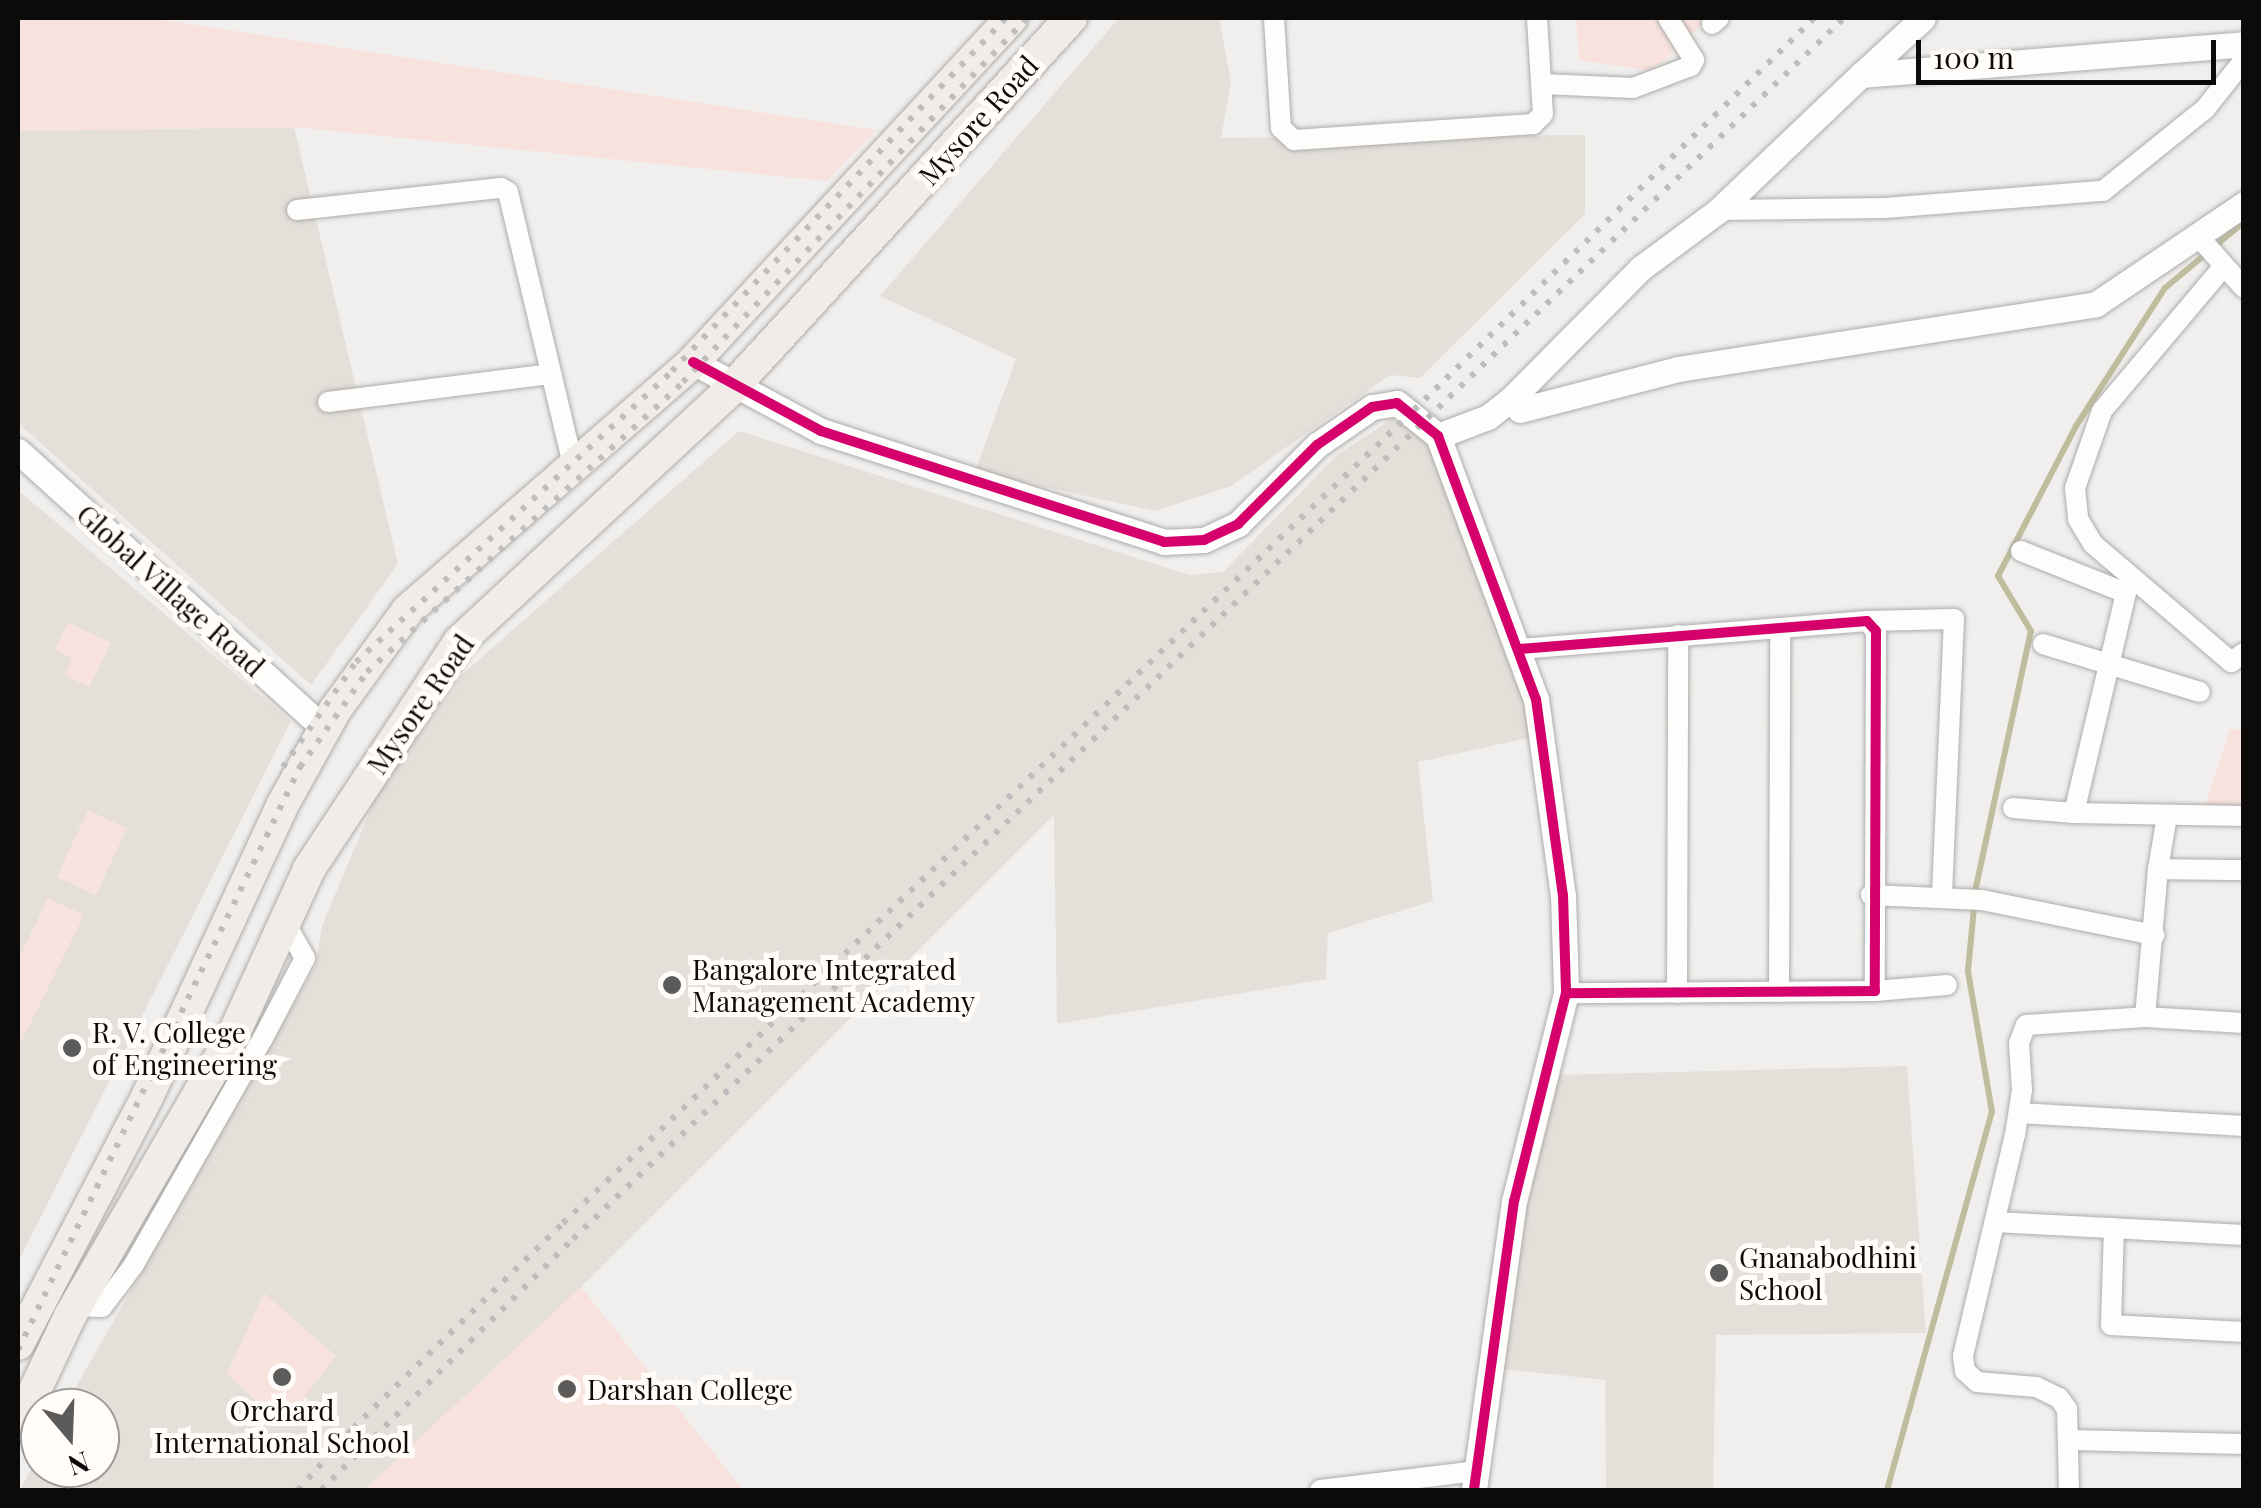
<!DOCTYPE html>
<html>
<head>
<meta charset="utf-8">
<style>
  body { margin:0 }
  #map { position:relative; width:2261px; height:1508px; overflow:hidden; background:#f1efed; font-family:"Playfair Display",serif }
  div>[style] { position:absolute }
  .built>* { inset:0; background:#e5dfda }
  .green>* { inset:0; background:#f8e2de; transform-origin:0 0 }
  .stream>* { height:6px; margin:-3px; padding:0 3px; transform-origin:3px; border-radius:3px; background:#bfbd9d }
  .roads { filter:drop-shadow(0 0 2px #adacab) drop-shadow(0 0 2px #adacab) }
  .minor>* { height:20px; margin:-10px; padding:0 10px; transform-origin:10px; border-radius:10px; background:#fdfdfc }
  .tertiary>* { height:25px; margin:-12.5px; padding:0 12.5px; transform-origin:12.5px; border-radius:12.5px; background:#fdfdfc }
  .trunk>* { height:32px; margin:-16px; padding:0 16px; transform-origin:16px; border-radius:16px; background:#f1ece8 }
  .rail>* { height:6px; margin-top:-3px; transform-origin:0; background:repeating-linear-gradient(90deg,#bebdbd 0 5px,transparent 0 15px) }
  .cycleway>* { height:10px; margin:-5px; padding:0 5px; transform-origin:5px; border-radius:5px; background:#d6006c }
  .dots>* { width:28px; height:28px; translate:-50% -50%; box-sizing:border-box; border:5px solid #fffcfa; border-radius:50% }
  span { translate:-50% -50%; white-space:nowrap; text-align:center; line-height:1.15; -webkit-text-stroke:10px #fffcfa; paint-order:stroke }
  .street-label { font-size:28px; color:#0c0b0a }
  .poi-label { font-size:28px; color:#0c0b0a }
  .left { translate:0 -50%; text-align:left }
  .frame { position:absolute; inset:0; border:20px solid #0c0b0a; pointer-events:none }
  .north { position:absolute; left:20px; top:1388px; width:100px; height:100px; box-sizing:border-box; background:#fffcfa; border:2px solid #9e9c9a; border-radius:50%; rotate:161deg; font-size:28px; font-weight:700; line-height:40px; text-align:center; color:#0c0b0a }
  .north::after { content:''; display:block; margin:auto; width:35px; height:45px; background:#5c5b59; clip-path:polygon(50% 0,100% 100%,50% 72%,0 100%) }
  .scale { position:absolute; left:1916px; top:40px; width:300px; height:45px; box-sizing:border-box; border:5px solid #0c0b0a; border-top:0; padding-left:12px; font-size:30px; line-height:35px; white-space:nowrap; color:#0c0b0a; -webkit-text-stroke:8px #fffcfa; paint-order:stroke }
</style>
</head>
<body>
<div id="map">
  <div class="built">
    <div style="clip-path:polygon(1119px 18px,1219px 18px,1231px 82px,1221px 138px,1585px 135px,1585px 214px,1420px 378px,1390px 375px,1231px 486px,1155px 511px,975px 472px,1016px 359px,880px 296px)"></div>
    <div style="clip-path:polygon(294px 127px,398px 564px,311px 685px,18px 423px,18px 131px)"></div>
    <div style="clip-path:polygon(1392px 419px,1436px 440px,1538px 736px,1418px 762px,1433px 901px,1328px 933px,1326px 979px,1057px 1024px,1054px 815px,581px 1287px,743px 1490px,20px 1490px,40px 1452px,40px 1468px,100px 1468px,100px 1408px,64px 1408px,315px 967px,322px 926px,375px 799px,451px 684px,739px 431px,1190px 575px,1223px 572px,1337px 455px)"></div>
    <div style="clip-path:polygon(18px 490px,291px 721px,18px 1262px)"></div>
    <div style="clip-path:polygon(1907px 1066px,1926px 1333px,1716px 1335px,1713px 1490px,1606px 1490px,1605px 1380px,1504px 1369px,1525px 1212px,1558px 1075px)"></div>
  </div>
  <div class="green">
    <div style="clip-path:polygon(18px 18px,151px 18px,876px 130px,827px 181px,294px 127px,18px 131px)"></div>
    <div style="clip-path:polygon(1576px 18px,1709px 18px,1652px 71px,1579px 60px)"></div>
    <div style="clip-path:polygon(68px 622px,111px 643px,89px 687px,64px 675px,72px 658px,55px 649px)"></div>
    <div style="clip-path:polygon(2230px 729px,2243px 730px,2243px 806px,2205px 806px)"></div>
    <div style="left:88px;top:810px;width:43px;height:74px;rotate:25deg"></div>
    <div style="clip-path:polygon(48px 898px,84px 915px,21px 1042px,18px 960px)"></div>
    <div style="clip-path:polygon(581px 1287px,743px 1490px,364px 1490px)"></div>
    <div style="clip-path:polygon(264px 1293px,336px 1356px,282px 1426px,227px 1374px)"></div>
  </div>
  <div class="stream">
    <div style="left:1887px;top:1490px;width:392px;rotate:-74.5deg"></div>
    <div style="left:1992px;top:1112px;width:143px;rotate:-99.7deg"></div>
    <div style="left:1968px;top:971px;width:84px;rotate:-84.6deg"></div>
    <div style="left:1976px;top:887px;width:262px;rotate:-77.9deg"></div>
    <div style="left:2031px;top:631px;width:64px;rotate:-121deg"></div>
    <div style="left:1998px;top:576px;width:169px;rotate:-62.5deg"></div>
    <div style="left:2076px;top:426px;width:164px;rotate:-57.2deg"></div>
    <div style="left:2165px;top:288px;width:103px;rotate:-39.9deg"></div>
  </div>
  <div class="roads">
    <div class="minor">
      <div style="left:1274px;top:18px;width:110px;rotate:86.4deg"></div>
      <div style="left:1281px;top:128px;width:18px;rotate:43deg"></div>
      <div style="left:1294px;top:140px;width:240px;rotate:-3.8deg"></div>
      <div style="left:1533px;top:124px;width:14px;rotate:-45deg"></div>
      <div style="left:1543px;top:114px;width:96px;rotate:-93.6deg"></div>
      <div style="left:1712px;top:24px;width:9px;rotate:-41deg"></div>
      <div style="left:1543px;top:84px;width:90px;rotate:2.5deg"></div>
      <div style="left:1633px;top:88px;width:62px;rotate:-20.8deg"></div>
      <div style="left:1691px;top:66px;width:7px;rotate:-63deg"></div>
      <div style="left:1694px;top:60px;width:49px;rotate:-121.8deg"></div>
      <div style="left:297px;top:210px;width:205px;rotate:-6.2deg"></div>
      <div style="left:501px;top:188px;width:8px;rotate:30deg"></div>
      <div style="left:508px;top:192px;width:285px;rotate:76.6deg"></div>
      <div style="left:1719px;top:210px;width:166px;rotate:-0.7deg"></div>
      <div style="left:1885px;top:208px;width:219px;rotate:-4.5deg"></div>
      <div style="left:2103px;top:191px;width:131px;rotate:-38.8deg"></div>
      <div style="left:2205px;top:109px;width:63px;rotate:-51.5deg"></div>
      <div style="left:2198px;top:236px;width:69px;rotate:48.5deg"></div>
      <div style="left:2224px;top:266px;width:189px;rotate:130.1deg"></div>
      <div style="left:2102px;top:411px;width:82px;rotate:109.3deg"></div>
      <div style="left:2075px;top:488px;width:31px;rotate:84deg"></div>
      <div style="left:2078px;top:519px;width:29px;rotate:59deg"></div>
      <div style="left:2093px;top:544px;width:182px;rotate:40.5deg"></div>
      <div style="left:2231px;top:662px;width:16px;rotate:-35deg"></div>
      <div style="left:328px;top:402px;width:225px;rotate:-7.2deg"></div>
      <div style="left:2021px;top:551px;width:113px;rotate:21.8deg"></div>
      <div style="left:2126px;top:593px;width:226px;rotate:103.3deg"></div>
      <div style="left:2074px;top:813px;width:170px;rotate:1deg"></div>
      <div style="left:1867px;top:621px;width:87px;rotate:-1.3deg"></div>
      <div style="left:1954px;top:619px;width:279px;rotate:92.5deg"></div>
      <div style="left:2043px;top:644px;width:164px;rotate:17deg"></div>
      <div style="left:1520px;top:649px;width:348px;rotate:-4.6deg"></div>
      <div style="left:1867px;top:621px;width:13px;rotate:48deg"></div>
      <div style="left:1876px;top:631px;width:360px;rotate:90.2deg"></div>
      <div style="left:1875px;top:991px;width:309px;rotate:179.6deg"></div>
      <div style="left:2013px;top:808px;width:61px;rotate:4.7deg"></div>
      <div style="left:2158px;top:869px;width:54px;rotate:-80.4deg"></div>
      <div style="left:1871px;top:895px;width:111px;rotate:2.6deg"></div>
      <div style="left:1982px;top:900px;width:176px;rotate:11.5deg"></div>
      <div style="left:1875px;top:991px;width:72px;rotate:-4.8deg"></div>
      <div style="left:1779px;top:992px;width:363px;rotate:-89.8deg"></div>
      <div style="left:1677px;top:993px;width:358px;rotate:-89.8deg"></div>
      <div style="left:2145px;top:1017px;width:149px;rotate:-85deg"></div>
      <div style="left:2158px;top:869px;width:86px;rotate:0.7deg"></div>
      <div style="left:2019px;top:1113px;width:225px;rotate:3.3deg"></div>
      <div style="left:1995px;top:1222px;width:249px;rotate:3deg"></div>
      <div style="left:2114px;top:1228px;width:97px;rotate:91.8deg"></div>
      <div style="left:2111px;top:1325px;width:133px;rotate:3deg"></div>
      <div style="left:76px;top:1306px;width:26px;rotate:2deg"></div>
      <div style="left:102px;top:1307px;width:51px;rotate:-52.9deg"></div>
      <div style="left:133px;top:1266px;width:262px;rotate:-60.3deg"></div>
      <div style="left:263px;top:1038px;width:90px;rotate:-62.3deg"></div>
      <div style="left:305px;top:958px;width:43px;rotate:-119.6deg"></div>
      <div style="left:2069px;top:1440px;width:175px;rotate:1.3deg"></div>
      <div style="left:1320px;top:1490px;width:157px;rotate:-6.9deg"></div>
      <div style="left:2069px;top:1490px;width:81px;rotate:-91.4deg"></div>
      <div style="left:2067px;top:1409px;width:14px;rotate:-126deg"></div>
      <div style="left:2059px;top:1398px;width:25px;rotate:-154deg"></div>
      <div style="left:2036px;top:1387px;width:59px;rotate:-175.2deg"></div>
      <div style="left:1977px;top:1382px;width:16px;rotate:-137deg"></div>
      <div style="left:1965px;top:1371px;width:15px;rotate:-98deg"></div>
      <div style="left:1963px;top:1356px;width:227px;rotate:-76.8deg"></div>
      <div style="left:2015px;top:1135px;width:46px;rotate:-81.2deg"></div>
      <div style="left:2022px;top:1090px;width:47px;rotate:-93.7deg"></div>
      <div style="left:2019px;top:1043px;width:19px;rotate:-69deg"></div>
      <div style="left:2026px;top:1025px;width:119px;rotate:-3.8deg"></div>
      <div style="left:2145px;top:1017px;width:99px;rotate:3.5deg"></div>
    </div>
    <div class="tertiary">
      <div style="left:1861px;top:75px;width:84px;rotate:-42.6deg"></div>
      <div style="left:693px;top:362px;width:145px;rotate:28.3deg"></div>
      <div style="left:821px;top:431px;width:361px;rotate:17.9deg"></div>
      <div style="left:1164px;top:542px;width:40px;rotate:-2.9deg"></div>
      <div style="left:1204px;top:540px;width:38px;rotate:-25deg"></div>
      <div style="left:1238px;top:524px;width:112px;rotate:-45deg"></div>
      <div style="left:1317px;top:445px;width:67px;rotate:-34.6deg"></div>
      <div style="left:1372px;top:407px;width:25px;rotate:-9deg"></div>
      <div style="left:1397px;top:403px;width:53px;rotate:38.8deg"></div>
      <div style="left:1438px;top:436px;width:281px;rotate:69.6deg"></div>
      <div style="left:1536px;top:699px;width:198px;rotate:82.2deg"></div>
      <div style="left:1563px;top:895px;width:98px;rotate:88.2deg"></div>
      <div style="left:1566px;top:993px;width:214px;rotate:104deg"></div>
      <div style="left:1514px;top:1201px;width:292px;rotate:97.9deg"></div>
      <div style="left:1520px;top:410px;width:163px;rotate:-14.5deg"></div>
      <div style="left:1678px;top:369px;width:423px;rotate:-8.8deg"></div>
      <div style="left:2096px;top:304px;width:179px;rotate:-34deg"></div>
      <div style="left:1438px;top:436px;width:53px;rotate:-20.8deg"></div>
      <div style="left:1488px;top:417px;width:28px;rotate:-38deg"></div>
      <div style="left:1510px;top:400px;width:186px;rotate:-45.2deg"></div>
      <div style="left:1641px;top:268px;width:97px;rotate:-36.6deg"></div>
      <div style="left:1719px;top:210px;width:196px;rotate:-43.6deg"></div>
      <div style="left:1861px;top:75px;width:384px;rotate:-4.6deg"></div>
      <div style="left:18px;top:451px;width:414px;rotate:42.2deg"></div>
    </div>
    <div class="trunk">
      <div style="left:18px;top:1344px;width:281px;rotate:-62.4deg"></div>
      <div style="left:148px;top:1095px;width:321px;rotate:-65.1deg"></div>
      <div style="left:283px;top:804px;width:107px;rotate:-61deg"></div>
      <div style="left:335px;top:710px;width:124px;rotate:-53.9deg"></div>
      <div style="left:408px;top:610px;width:378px;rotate:-41deg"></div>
      <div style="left:693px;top:362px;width:469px;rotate:-47.2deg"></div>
      <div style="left:18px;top:1426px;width:122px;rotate:-64.7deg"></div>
      <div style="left:70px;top:1316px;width:329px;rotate:-59.9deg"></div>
      <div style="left:235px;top:1031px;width:178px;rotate:-65.4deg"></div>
      <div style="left:309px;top:869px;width:272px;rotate:-56.5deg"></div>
      <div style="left:459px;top:642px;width:373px;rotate:-42.9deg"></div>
      <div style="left:732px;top:388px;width:502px;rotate:-47.5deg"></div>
    </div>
  </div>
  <div class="rail">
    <div style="left:283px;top:767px;width:128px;rotate:-55.2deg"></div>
    <div style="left:356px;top:662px;width:430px;rotate:-42.6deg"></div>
    <div style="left:672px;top:371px;width:486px;rotate:-46.6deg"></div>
    <div style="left:18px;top:1350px;width:648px;rotate:-64.19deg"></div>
    <div style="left:300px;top:767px;width:116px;rotate:-54.8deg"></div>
    <div style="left:367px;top:672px;width:429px;rotate:-42.5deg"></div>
    <div style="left:683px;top:382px;width:501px;rotate:-46.62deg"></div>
    <div style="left:298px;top:1490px;width:83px;rotate:-48.4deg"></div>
    <div style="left:353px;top:1428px;width:293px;rotate:-44.3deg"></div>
    <div style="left:563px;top:1223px;width:1177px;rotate:-43.69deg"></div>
    <div style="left:1414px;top:410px;width:560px;rotate:-44.42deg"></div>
    <div style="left:321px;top:1490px;width:356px;rotate:-44.9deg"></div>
    <div style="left:573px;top:1239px;width:1762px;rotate:-43.85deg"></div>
  </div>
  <div class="cycleway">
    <div style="left:693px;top:362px;width:145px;rotate:28.3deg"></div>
    <div style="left:821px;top:431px;width:361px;rotate:17.9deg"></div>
    <div style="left:1164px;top:542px;width:40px;rotate:-2.9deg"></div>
    <div style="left:1204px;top:540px;width:38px;rotate:-25deg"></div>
    <div style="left:1238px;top:524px;width:112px;rotate:-45deg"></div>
    <div style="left:1317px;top:445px;width:67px;rotate:-34.6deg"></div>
    <div style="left:1372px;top:407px;width:25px;rotate:-9deg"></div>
    <div style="left:1397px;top:403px;width:53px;rotate:38.8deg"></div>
    <div style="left:1438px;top:436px;width:281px;rotate:69.6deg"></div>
    <div style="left:1536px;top:699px;width:198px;rotate:82.2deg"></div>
    <div style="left:1563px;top:895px;width:98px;rotate:88.2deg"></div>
    <div style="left:1566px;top:993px;width:214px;rotate:104deg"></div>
    <div style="left:1514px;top:1201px;width:292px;rotate:97.9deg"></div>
    <div style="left:1520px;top:649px;width:348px;rotate:-4.6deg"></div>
    <div style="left:1867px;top:621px;width:13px;rotate:48deg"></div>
    <div style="left:1876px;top:631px;width:360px;rotate:90.2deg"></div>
    <div style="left:1875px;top:991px;width:309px;rotate:179.6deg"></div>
  </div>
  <div class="dots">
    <div style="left:672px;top:985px;background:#5c5b59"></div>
    <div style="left:72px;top:1048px;background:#5c5b59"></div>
    <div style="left:1719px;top:1273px;background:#5c5b59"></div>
    <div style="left:282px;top:1377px;background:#5c5b59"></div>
    <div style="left:567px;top:1389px;background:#5c5b59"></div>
  </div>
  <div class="street-label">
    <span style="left:978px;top:120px;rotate:-48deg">Mysore Road</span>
    <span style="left:171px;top:590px;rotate:42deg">Global Village Road</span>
    <span style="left:420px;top:704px;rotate:-55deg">Mysore Road</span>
  </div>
  <div class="poi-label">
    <span class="left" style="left:692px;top:985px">Bangalore Integrated<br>Management Academy</span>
    <span class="left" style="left:92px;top:1048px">R. V. College<br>of Engineering</span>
    <span class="left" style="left:1739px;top:1273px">Gnanabodhini<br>School</span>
    <span class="left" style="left:587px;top:1389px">Darshan College</span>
    <span style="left:282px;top:1426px">Orchard<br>International School</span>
  </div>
  <div class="frame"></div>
  <div class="north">N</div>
  <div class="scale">100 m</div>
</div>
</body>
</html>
